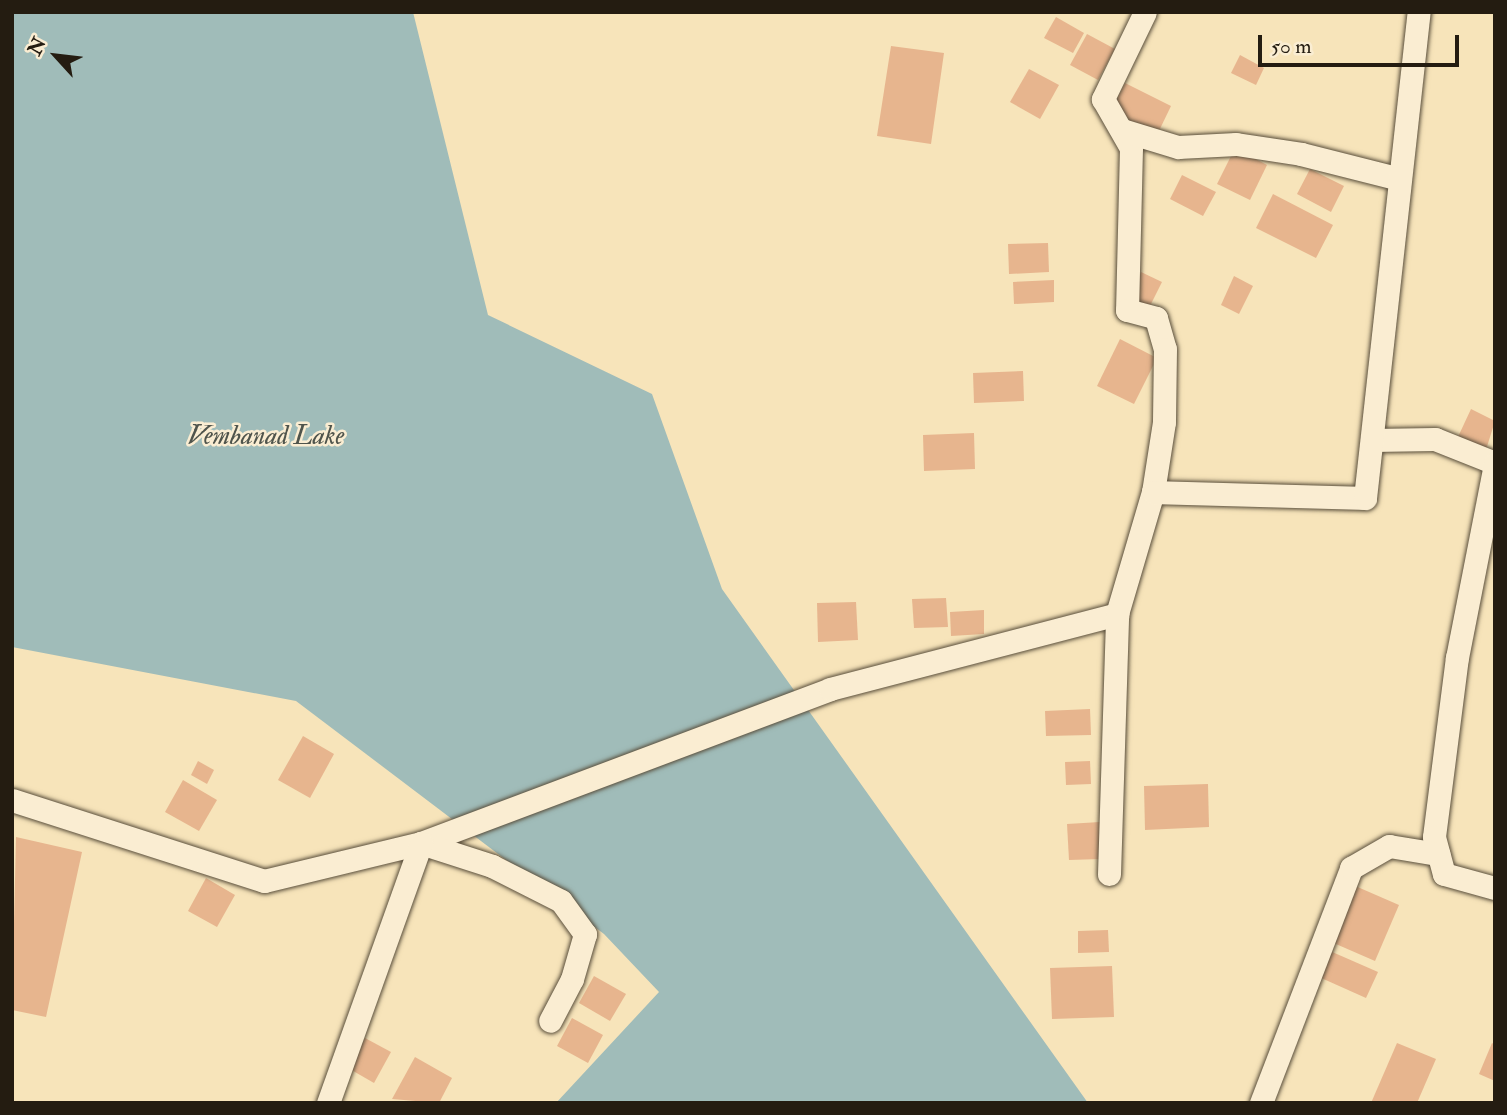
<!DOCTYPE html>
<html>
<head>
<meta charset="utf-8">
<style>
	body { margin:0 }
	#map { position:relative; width:1507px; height:1115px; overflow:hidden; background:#f7e4ba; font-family:"IM FELL Double Pica",serif }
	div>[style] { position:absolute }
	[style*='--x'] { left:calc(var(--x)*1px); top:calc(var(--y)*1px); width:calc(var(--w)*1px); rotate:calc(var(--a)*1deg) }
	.water>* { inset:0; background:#a0bcb9 }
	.building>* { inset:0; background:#e7b58e }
	.roads { filter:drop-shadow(0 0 2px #594e3b) drop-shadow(0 0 2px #594e3b) }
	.minor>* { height:23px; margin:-11.5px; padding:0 11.5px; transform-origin:11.5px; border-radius:11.5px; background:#faedd2 }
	span { translate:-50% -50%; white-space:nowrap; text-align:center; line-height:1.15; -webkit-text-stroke:5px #faedd2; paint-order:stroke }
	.water-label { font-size:26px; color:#4f544c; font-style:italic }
	.frame { position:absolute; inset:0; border:14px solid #241c11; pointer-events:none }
	.north { position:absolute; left:21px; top:21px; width:70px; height:70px; -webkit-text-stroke:5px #faedd2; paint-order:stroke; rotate:297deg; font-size:19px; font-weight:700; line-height:28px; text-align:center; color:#241c11 }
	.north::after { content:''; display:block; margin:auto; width:24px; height:32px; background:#241c11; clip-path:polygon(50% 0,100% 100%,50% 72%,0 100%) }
	.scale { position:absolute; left:1258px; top:35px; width:201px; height:32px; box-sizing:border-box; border:4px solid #241c11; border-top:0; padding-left:9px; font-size:21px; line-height:24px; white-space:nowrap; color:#241c11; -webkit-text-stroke:5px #faedd2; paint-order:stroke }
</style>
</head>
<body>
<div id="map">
	<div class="water">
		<div style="clip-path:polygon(12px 12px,413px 12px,488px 315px,652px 394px,722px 589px,1088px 1103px,556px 1103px,659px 992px,604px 934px,296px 701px,12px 647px)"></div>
	</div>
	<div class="building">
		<div style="clip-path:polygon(1056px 17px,1084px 33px,1073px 53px,1044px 38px)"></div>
		<div style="clip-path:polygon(1087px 34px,1115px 49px,1098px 80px,1070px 65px)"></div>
		<div style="clip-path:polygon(891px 46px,944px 53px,931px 144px,877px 136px)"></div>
		<div style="clip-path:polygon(1240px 55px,1264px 68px,1256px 85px,1231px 73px)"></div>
		<div style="clip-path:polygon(1029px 69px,1059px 85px,1040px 119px,1010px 102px)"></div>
		<div style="clip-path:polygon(1125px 83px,1171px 106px,1157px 135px,1110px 112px)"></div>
		<div style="clip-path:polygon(1235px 148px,1267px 165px,1250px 200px,1217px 184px)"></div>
		<div style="clip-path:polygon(1310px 169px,1344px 186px,1331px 212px,1297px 194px)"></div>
		<div style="clip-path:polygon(1182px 175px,1216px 192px,1203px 216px,1170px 199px)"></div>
		<div style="clip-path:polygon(1273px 194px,1333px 225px,1316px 258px,1256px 228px)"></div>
		<div style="clip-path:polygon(1048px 243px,1049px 272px,1009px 274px,1008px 244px)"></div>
		<div style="clip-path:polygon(1141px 272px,1162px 282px,1147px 312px,1126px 302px)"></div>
		<div style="clip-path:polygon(1234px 276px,1253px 286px,1239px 314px,1221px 305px)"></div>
		<div style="clip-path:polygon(1054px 280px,1054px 302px,1014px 304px,1013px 282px)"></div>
		<div style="clip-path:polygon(1120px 339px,1157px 358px,1134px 404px,1097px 386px)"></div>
		<div style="clip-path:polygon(1023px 371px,1024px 401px,974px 403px,973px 373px)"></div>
		<div style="clip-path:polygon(1471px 409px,1495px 421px,1485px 453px,1457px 439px)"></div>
		<div style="clip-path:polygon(974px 433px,975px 469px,924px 471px,923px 435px)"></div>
		<div style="clip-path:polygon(946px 598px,948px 627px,914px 628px,912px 599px)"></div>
		<div style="clip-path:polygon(856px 602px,858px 640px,818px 642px,817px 603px)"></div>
		<div style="clip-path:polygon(984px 610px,984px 634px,951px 636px,950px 612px)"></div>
		<div style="clip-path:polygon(1090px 709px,1091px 735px,1046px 736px,1045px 711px)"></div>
		<div style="clip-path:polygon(303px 736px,334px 754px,310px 798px,278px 780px)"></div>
		<div style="clip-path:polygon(198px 761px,214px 770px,207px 784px,191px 775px)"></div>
		<div style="clip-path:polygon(1090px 761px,1091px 784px,1066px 785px,1065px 762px)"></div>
		<div style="clip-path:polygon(183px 780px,217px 800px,199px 831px,165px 812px)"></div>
		<div style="clip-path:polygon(1208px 784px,1209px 827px,1145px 830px,1144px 786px)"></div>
		<div style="clip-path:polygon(1100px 822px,1101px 859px,1069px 860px,1067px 824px)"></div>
		<div style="clip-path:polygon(16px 837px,82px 852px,46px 1017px,12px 1010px)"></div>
		<div style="clip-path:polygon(206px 878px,235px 895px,217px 927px,188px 911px)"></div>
		<div style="clip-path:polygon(1353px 885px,1399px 905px,1375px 961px,1329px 941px)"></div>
		<div style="clip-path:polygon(1108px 930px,1109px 952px,1078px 953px,1078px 931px)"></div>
		<div style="clip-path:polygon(1330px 951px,1378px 972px,1366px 998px,1319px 977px)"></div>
		<div style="clip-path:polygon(1112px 966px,1114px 1017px,1052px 1019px,1050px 968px)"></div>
		<div style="clip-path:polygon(594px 976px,626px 994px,610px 1021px,579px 1003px)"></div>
		<div style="clip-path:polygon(572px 1018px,603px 1035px,588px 1063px,557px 1046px)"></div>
		<div style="clip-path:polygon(365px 1038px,391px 1052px,374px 1083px,348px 1068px)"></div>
		<div style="clip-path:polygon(1397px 1043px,1436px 1059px,1417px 1103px,1371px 1103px)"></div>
		<div style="clip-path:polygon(1492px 1043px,1495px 1045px,1495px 1081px,1479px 1074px)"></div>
		<div style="clip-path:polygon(415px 1057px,452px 1078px,439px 1103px,392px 1099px)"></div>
	</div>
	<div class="roads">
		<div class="minor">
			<div style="--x:1145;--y:12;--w:97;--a:115.8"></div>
			<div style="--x:1103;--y:99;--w:56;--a:60.3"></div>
			<div style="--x:1131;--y:148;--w:162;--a:91.4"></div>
			<div style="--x:1127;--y:310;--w:30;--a:15"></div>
			<div style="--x:1156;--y:318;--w:32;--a:74"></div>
			<div style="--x:1165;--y:349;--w:73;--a:90.8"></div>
			<div style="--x:1164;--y:422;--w:71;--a:98.9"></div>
			<div style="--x:1122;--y:130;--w:59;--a:16.9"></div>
			<div style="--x:1178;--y:147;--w:58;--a:-3"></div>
			<div style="--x:1236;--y:144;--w:66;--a:8.7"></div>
			<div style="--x:1301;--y:154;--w:102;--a:14.2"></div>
			<div style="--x:1372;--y:440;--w:63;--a:-0.9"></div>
			<div style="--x:1435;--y:439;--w:65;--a:21.8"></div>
			<div style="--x:1495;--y:464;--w:197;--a:101.1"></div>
			<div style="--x:1457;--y:657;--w:181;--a:97.3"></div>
			<div style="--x:1434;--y:837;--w:38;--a:75"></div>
			<div style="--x:1444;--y:874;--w:53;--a:15.4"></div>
			<div style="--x:12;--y:800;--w:265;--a:17.8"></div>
			<div style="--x:264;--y:881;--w:162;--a:-13.6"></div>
			<div style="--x:421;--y:843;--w:437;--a:-20.6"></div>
			<div style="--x:830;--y:689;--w:297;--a:-14.6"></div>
			<div style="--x:1117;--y:614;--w:127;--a:-73.6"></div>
			<div style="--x:1153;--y:492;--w:212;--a:1.6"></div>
			<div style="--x:1365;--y:498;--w:489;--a:-83.7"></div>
			<div style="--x:421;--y:843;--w:75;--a:17.9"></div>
			<div style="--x:492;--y:866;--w:77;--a:26.9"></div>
			<div style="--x:561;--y:901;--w:41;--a:54"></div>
			<div style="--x:585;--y:934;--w:47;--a:106.1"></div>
			<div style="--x:572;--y:979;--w:47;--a:117.6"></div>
			<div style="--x:1109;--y:874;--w:260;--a:-88.2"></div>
			<div style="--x:328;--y:1103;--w:276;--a:-70.3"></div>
			<div style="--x:1261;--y:1103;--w:252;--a:-69"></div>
			<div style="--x:1351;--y:868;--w:44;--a:-30.1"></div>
			<div style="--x:1389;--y:846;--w:50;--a:9.3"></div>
		</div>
	</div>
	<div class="water-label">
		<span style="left:266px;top:437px">Vembanad Lake</span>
	</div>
	<div class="frame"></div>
	<div class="north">N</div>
	<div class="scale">50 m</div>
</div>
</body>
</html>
